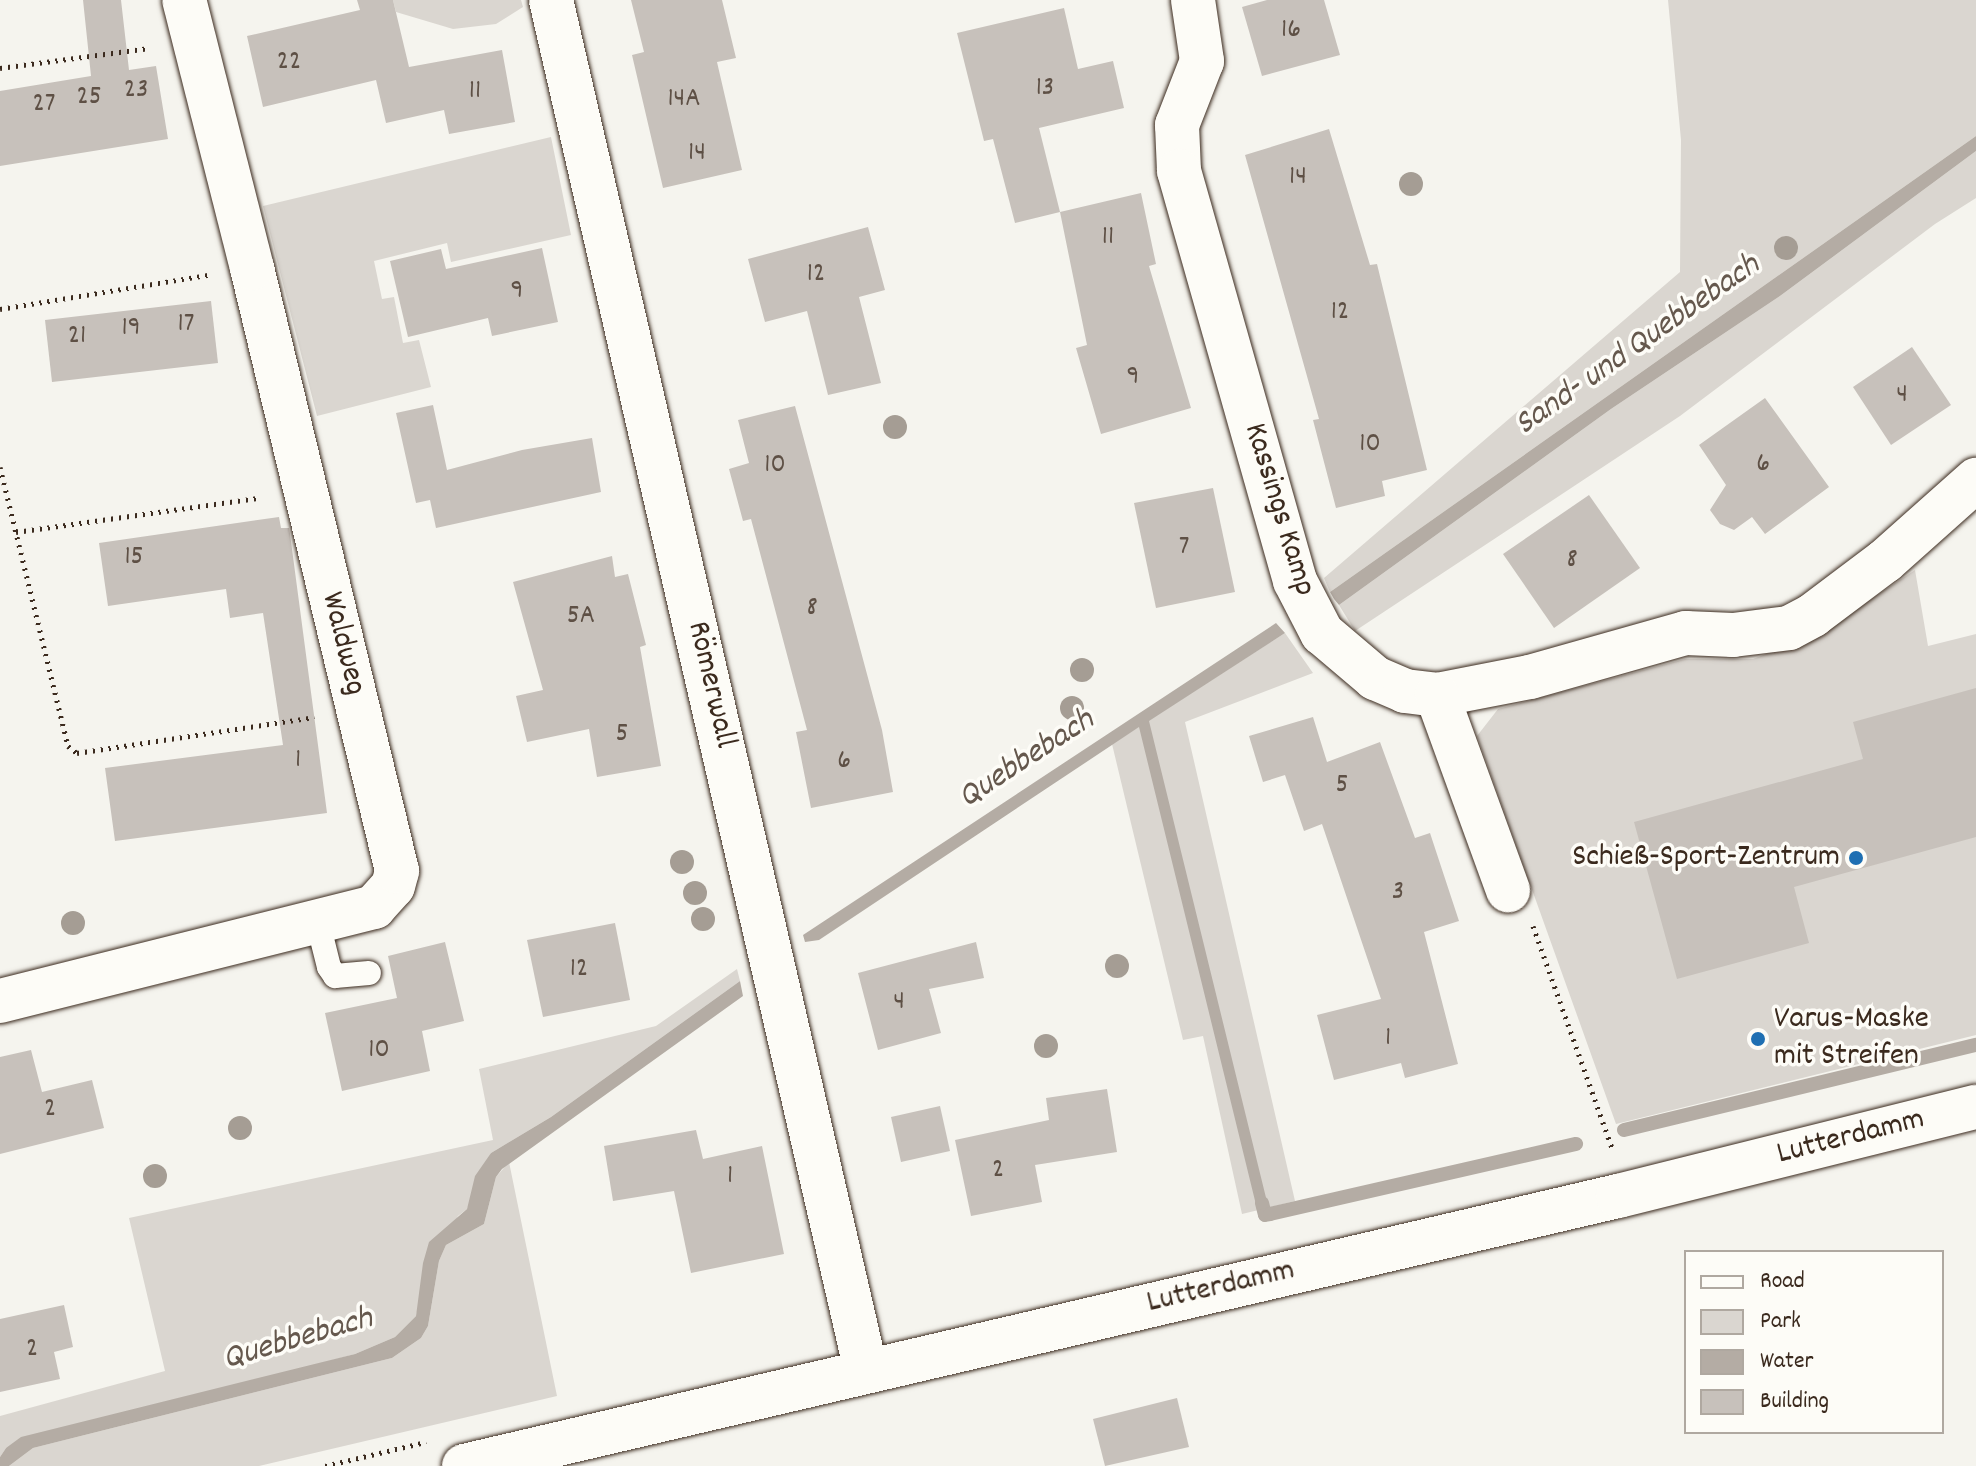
<!DOCTYPE html>
<html>
<head>
<meta charset="utf-8">
<style>
	body { margin:0 }
	#map { position:relative; width:1976px; height:1466px; overflow:hidden; background:#f5f4ee; font-family:Dekko,sans-serif }
	div>[style] { position:absolute }
	[style*='--x'] { left:calc(var(--x)*1px); top:calc(var(--y)*1px); width:calc(var(--w)*1px); rotate:calc(var(--a)*1deg) }
	.green>* { inset:0; background:#dad6d0 }
	.water>* { inset:0; background:#b4aca4 }
	.stream>* { height:14px; margin:-7px; padding:0 7px; transform-origin:7px; border-radius:7px; background:#b4aca4 }
	.building>* { inset:0; background:#c7c1bb }
	.path>* { height:5px; margin-top:-2.5px; transform-origin:0; background:repeating-linear-gradient(90deg,#3b2a1e 0 2px,transparent 0 8px) }
	.roads { filter:drop-shadow(0 0 2px #3b2a1e) drop-shadow(0 0 2px #3b2a1e) }
	.lane>* { height:24px; margin:-12px; padding:0 12px; transform-origin:12px; border-radius:12px; background:#fdfcf7 }
	.street>* { height:44px; margin:-22px; padding:0 22px; transform-origin:22px; border-radius:22px; background:#fdfcf7 }
	.secondary>* { height:44px; margin:-22px; padding:0 22px; transform-origin:22px; border-radius:22px; background:#fdfcf7 }
	.trees>* { width:24px; height:24px; margin:-12px; border-radius:50%; background:#a59d94 }
	.dots>* { width:22px; height:22px; translate:-50% -50%; box-sizing:border-box; border:4px solid #fdfcf7; border-radius:50% }
	span { translate:-50% -50%; white-space:nowrap; text-align:center; line-height:1.15; -webkit-text-stroke:7px #fdfcf7; paint-order:stroke }
	.number-label { font-size:28px; color:#5e5045 }
	.number-label span { -webkit-text-stroke-width:0 }
	.street-label { font-size:32px; color:#3b2a1e }
	.poi-label { font-size:32px; color:#3b2a1e }
	.right { translate:-100% -50%; text-align:right }
	.left { translate:0 -50%; text-align:left }
	.water-label { font-size:34px; color:#65584d; font-style:italic }
	.legend { position:absolute; left:1684px; top:1250px; width:260px; height:184px; box-sizing:border-box; background:#fdfcf7; border:2px solid #afa8a0; margin:0; padding:10px 14px; list-style:none; font-size:24px; color:#3b2a1e }
	.legend li { display:flex; align-items:center; gap:16px; height:40px }
	.legend b { width:40px; border:2px solid #afa8a0 }
</style>
</head>
<body>
<div id="map">
	<div class="green">
		<div style="clip-path:polygon(393px 0,521px 0,523px 7px,496px 24px,453px 29px,396px 12px)"></div>
		<div style="clip-path:polygon(1668px 0,1976px 0,1976px 136px,1330px 592px,1324px 578px,1680px 272px,1681px 140px)"></div>
		<div style="clip-path:polygon(551px 137px,571px 235px,451px 262px,447px 243px,374px 261px,382px 299px,394px 297px,403px 343px,419px 340px,431px 387px,317px 416px,263px 206px)"></div>
		<div style="clip-path:polygon(1976px 151px,1976px 198px,1935px 224px,1680px 416px,1355px 631px,1339px 605px,1611px 409px,1780px 296px)"></div>
		<div style="clip-path:polygon(1915px 570px,1928px 646px,1976px 634px,1976px 1035px,1616px 1124px,1477px 736px,1498px 709px,1685px 659px,1753px 659px,1819px 634px)"></div>
		<div style="clip-path:polygon(1285px 633px,1313px 673px,1185px 722px,1295px 1201px,1242px 1214px,1203px 1036px,1183px 1040px,1112px 744px)"></div>
		<div style="clip-path:polygon(737px 969px,740px 981px,551px 1117px,491px 1153px,467px 1209px,458px 1216px,419px 1303px,416px 1316px,395px 1337px,355px 1354px,6px 1448px,0 1457px,0 1416px,165px 1371px,129px 1218px,493px 1140px,479px 1069px,656px 1026px)"></div>
		<div style="clip-path:polygon(509px 1162px,557px 1396px,259px 1466px,9px 1466px,33px 1448px,392px 1358px,421px 1338px,428px 1326px,439px 1261px,446px 1245px,484px 1224px,496px 1177px)"></div>
	</div>
	<div class="water">
		<div style="clip-path:polygon(1976px 136px,1976px 151px,1780px 296px,1611px 409px,1339px 605px,1334px 599px,1330px 592px)"></div>
		<div style="clip-path:polygon(1276px 623px,1285px 633px,1149px 721px,1270px 1214px,1259px 1217px,1139px 727px,819px 940px,805px 942px,803px 935px)"></div>
		<div style="clip-path:polygon(740px 981px,743px 996px,502px 1169px,496px 1177px,484px 1224px,446px 1245px,439px 1261px,428px 1326px,421px 1338px,392px 1358px,33px 1448px,9px 1466px,0 1466px,0 1457px,6px 1448px,21px 1437px,355px 1354px,395px 1337px,416px 1316px,423px 1263px,429px 1242px,467px 1209px,475px 1176px,491px 1153px,551px 1117px)"></div>
	</div>
	<div class="stream">
		<div style="--x:1624;--y:1130;--w:362;--a:-13.6"></div>
		<div style="--x:1262;--y:1203;--w:12;--a:76"></div>
		<div style="--x:1265;--y:1215;--w:5;--a:-11"></div>
		<div style="--x:1270;--y:1214;--w:314;--a:-12.9"></div>
	</div>
	<div class="building">
		<div style="clip-path:polygon(83px 0,121px 0,129px 70px,156px 66px,168px 139px,0 166px,0 91px,91px 76px)"></div>
		<div style="clip-path:polygon(357px 0,393px 0,409px 67px,502px 50px,515px 122px,449px 134px,444px 110px,386px 123px,376px 80px,263px 107px,247px 36px,360px 10px)"></div>
		<div style="clip-path:polygon(631px 0,722px 0,736px 58px,717px 62px,742px 170px,663px 188px,632px 55px,644px 52px)"></div>
		<div style="clip-path:polygon(1267px 0,1324px 0,1340px 55px,1262px 76px,1242px 7px)"></div>
		<div style="clip-path:polygon(1064px 8px,1078px 69px,1113px 61px,1124px 108px,1039px 128px,1060px 212px,1015px 223px,993px 139px,984px 141px,957px 33px)"></div>
		<div style="clip-path:polygon(1329px 129px,1370px 265px,1377px 264px,1427px 470px,1382px 481px,1385px 496px,1336px 508px,1313px 420px,1319px 419px,1245px 155px)"></div>
		<div style="clip-path:polygon(1141px 193px,1156px 264px,1149px 266px,1191px 408px,1101px 434px,1076px 348px,1087px 345px,1060px 212px)"></div>
		<div style="clip-path:polygon(868px 227px,885px 290px,859px 297px,881px 383px,828px 395px,807px 311px,765px 322px,748px 259px)"></div>
		<div style="clip-path:polygon(542px 248px,558px 322px,492px 336px,488px 318px,408px 337px,390px 261px,441px 249px,446px 269px)"></div>
		<div style="clip-path:polygon(211px 301px,218px 363px,52px 382px,45px 320px)"></div>
		<div style="clip-path:polygon(1912px 347px,1951px 405px,1891px 445px,1853px 387px)"></div>
		<div style="clip-path:polygon(1765px 398px,1829px 487px,1765px 534px,1752px 517px,1734px 530px,1720px 524px,1710px 510px,1726px 485px,1699px 445px)"></div>
		<div style="clip-path:polygon(433px 405px,447px 470px,522px 450px,592px 438px,601px 492px,436px 528px,430px 500px,416px 503px,396px 413px)"></div>
		<div style="clip-path:polygon(795px 406px,882px 730px,893px 792px,811px 808px,796px 732px,807px 730px,751px 519px,743px 521px,729px 469px,749px 463px,738px 420px)"></div>
		<div style="clip-path:polygon(1213px 488px,1235px 592px,1156px 608px,1134px 503px)"></div>
		<div style="clip-path:polygon(1589px 495px,1640px 568px,1554px 628px,1503px 554px)"></div>
		<div style="clip-path:polygon(279px 517px,281px 528px,289px 528px,290px 534px,327px 813px,115px 841px,105px 768px,283px 745px,263px 613px,230px 618px,226px 589px,108px 606px,99px 543px)"></div>
		<div style="clip-path:polygon(612px 556px,615px 577px,628px 574px,646px 645px,640px 647px,661px 766px,597px 777px,589px 729px,527px 742px,516px 696px,543px 690px,513px 582px)"></div>
		<div style="clip-path:polygon(1976px 688px,1976px 837px,1794px 887px,1809px 943px,1677px 979px,1634px 822px,1863px 759px,1853px 722px)"></div>
		<div style="clip-path:polygon(1313px 717px,1327px 762px,1380px 742px,1415px 838px,1430px 833px,1459px 921px,1424px 932px,1458px 1064px,1405px 1078px,1401px 1063px,1334px 1080px,1317px 1015px,1381px 999px,1322px 824px,1304px 831px,1285px 775px,1263px 782px,1249px 736px)"></div>
		<div style="clip-path:polygon(615px 923px,630px 1000px,543px 1017px,527px 940px)"></div>
		<div style="clip-path:polygon(445px 942px,464px 1021px,422px 1031px,430px 1071px,342px 1091px,325px 1013px,397px 998px,388px 956px)"></div>
		<div style="clip-path:polygon(976px 942px,984px 978px,929px 989px,941px 1033px,878px 1050px,858px 973px)"></div>
		<div style="clip-path:polygon(31px 1050px,42px 1092px,92px 1080px,104px 1128px,0 1154px,0 1057px)"></div>
		<div style="clip-path:polygon(1107px 1089px,1117px 1152px,1035px 1165px,1042px 1202px,971px 1216px,955px 1140px,1049px 1120px,1046px 1098px)"></div>
		<div style="clip-path:polygon(940px 1106px,950px 1151px,901px 1162px,891px 1117px)"></div>
		<div style="clip-path:polygon(696px 1130px,703px 1159px,762px 1146px,784px 1254px,691px 1273px,674px 1191px,613px 1201px,604px 1146px)"></div>
		<div style="clip-path:polygon(64px 1305px,73px 1347px,54px 1352px,60px 1379px,0 1392px,0 1319px)"></div>
		<div style="clip-path:polygon(1177px 1398px,1189px 1447px,1105px 1466px,1093px 1419px)"></div>
	</div>
	<div class="path">
		<div style="--x:0;--y:68;--w:151;--a:-7.6"></div>
		<div style="--x:0;--y:309;--w:211;--a:-9.3"></div>
		<div style="--x:0;--y:467;--w:287;--a:76.3"></div>
		<div style="--x:68;--y:746;--w:11;--a:38"></div>
		<div style="--x:77;--y:753;--w:240;--a:-8.6"></div>
		<div style="--x:16;--y:532;--w:245;--a:-8"></div>
		<div style="--x:1533;--y:926;--w:239;--a:70.4"></div>
		<div style="--x:325;--y:1466;--w:104;--a:-13.4"></div>
	</div>
	<div class="roads">
		<div class="lane">
			<div style="--x:318;--y:923;--w:45;--a:76"></div>
			<div style="--x:329;--y:967;--w:11;--a:56"></div>
			<div style="--x:335;--y:976;--w:34;--a:-5"></div>
		</div>
		<div class="street">
			<div style="--x:551;--y:0;--w:1407;--a:77.06"></div>
			<div style="--x:1193;--y:0;--w:62;--a:81.6"></div>
			<div style="--x:1202;--y:61;--w:69;--a:111.3"></div>
			<div style="--x:1177;--y:125;--w:46;--a:87.5"></div>
			<div style="--x:1179;--y:171;--w:426;--a:74.2"></div>
			<div style="--x:1295;--y:581;--w:59;--a:62.6"></div>
			<div style="--x:1322;--y:633;--w:70;--a:40.3"></div>
			<div style="--x:1375;--y:678;--w:33;--a:23"></div>
			<div style="--x:1405;--y:691;--w:32;--a:7"></div>
			<div style="--x:1437;--y:695;--w:95;--a:-11"></div>
			<div style="--x:1530;--y:677;--w:162;--a:-15.8"></div>
			<div style="--x:1686;--y:633;--w:47;--a:2.4"></div>
			<div style="--x:1733;--y:635;--w:56;--a:-7.1"></div>
			<div style="--x:1789;--y:628;--w:27;--a:-28"></div>
			<div style="--x:1813;--y:615;--w:90;--a:-36.9"></div>
			<div style="--x:1885;--y:561;--w:122;--a:-41.7"></div>
			<div style="--x:1437;--y:695;--w:208;--a:70"></div>
			<div style="--x:0;--y:1001;--w:386;--a:-14.1"></div>
			<div style="--x:374;--y:907;--w:28;--a:-48"></div>
			<div style="--x:393;--y:886;--w:16;--a:-75"></div>
			<div style="--x:397;--y:871;--w:620;--a:-103.52"></div>
			<div style="--x:252;--y:268;--w:276;--a:-104.2"></div>
		</div>
		<div class="secondary">
			<div style="--x:464;--y:1466;--w:1185;--a:-13.17"></div>
			<div style="--x:1618;--y:1196;--w:369;--a:-14"></div>
		</div>
	</div>
	<div class="trees">
		<div style="left:1411px;top:184px"></div>
		<div style="left:1786px;top:248px"></div>
		<div style="left:895px;top:427px"></div>
		<div style="left:1082px;top:670px"></div>
		<div style="left:1072px;top:708px"></div>
		<div style="left:682px;top:862px"></div>
		<div style="left:695px;top:893px"></div>
		<div style="left:703px;top:919px"></div>
		<div style="left:73px;top:923px"></div>
		<div style="left:1117px;top:966px"></div>
		<div style="left:1046px;top:1046px"></div>
		<div style="left:240px;top:1128px"></div>
		<div style="left:155px;top:1176px"></div>
	</div>
	<div class="dots">
		<div style="left:1856px;top:858px;background:#1f6fb2"></div>
		<div style="left:1758px;top:1039px;background:#1f6fb2"></div>
	</div>
	<div class="number-label">
		<span style="left:1291px;top:31px">16</span>
		<span style="left:289px;top:63px">22</span>
		<span style="left:1045px;top:89px">13</span>
		<span style="left:136px;top:91px">23</span>
		<span style="left:475px;top:92px">11</span>
		<span style="left:89px;top:98px">25</span>
		<span style="left:684px;top:100px">14A</span>
		<span style="left:44px;top:105px">27</span>
		<span style="left:697px;top:154px">14</span>
		<span style="left:1298px;top:178px">14</span>
		<span style="left:1108px;top:238px">11</span>
		<span style="left:816px;top:275px">12</span>
		<span style="left:517px;top:292px">9</span>
		<span style="left:1340px;top:313px">12</span>
		<span style="left:186px;top:325px">17</span>
		<span style="left:131px;top:329px">19</span>
		<span style="left:77px;top:337px">21</span>
		<span style="left:1133px;top:378px">9</span>
		<span style="left:1902px;top:396px">4</span>
		<span style="left:1370px;top:445px">10</span>
		<span style="left:1763px;top:465px">6</span>
		<span style="left:775px;top:466px">10</span>
		<span style="left:1184px;top:548px">7</span>
		<span style="left:134px;top:558px">15</span>
		<span style="left:1572px;top:561px">8</span>
		<span style="left:812px;top:609px">8</span>
		<span style="left:581px;top:617px">5A</span>
		<span style="left:622px;top:735px">5</span>
		<span style="left:298px;top:761px">1</span>
		<span style="left:844px;top:762px">6</span>
		<span style="left:1342px;top:786px">5</span>
		<span style="left:1398px;top:893px">3</span>
		<span style="left:579px;top:970px">12</span>
		<span style="left:899px;top:1003px">4</span>
		<span style="left:1388px;top:1039px">1</span>
		<span style="left:379px;top:1051px">10</span>
		<span style="left:50px;top:1110px">2</span>
		<span style="left:998px;top:1171px">2</span>
		<span style="left:730px;top:1177px">1</span>
		<span style="left:32px;top:1350px">2</span>
	</div>
	<div class="street-label">
		<span style="left:1278px;top:510px;rotate:73deg">Kassings Kamp</span>
		<span style="left:342px;top:644px;rotate:76deg">Waldweg</span>
		<span style="left:710px;top:685px;rotate:77deg">Römerwall</span>
		<span style="left:1851px;top:1138px;rotate:-14deg">Lutterdamm</span>
		<span style="left:1221px;top:1288px;rotate:-13deg">Lutterdamm</span>
	</div>
	<div class="poi-label">
		<span class="right" style="left:1840px;top:858px">Schieß-Sport-Zentrum</span>
		<span class="left" style="left:1774px;top:1039px">Varus-Maske<br>mit Streifen</span>
	</div>
	<div class="water-label">
		<span style="left:1638px;top:346px;rotate:-35deg">Sand- und Quebbebach</span>
		<span style="left:1027px;top:760px;rotate:-33deg">Quebbebach</span>
		<span style="left:298px;top:1340px;rotate:-16deg">Quebbebach</span>
	</div>
	<ul class="legend">
	<li><b style="height:10px;background:#fdfcf7"></b>Road</li>
	<li><b style="height:22px;background:#dad6d0"></b>Park</li>
	<li><b style="height:22px;background:#b4aca4"></b>Water</li>
	<li><b style="height:22px;background:#c7c1bb"></b>Building</li>
	</ul>
</div>
</body>
</html>
